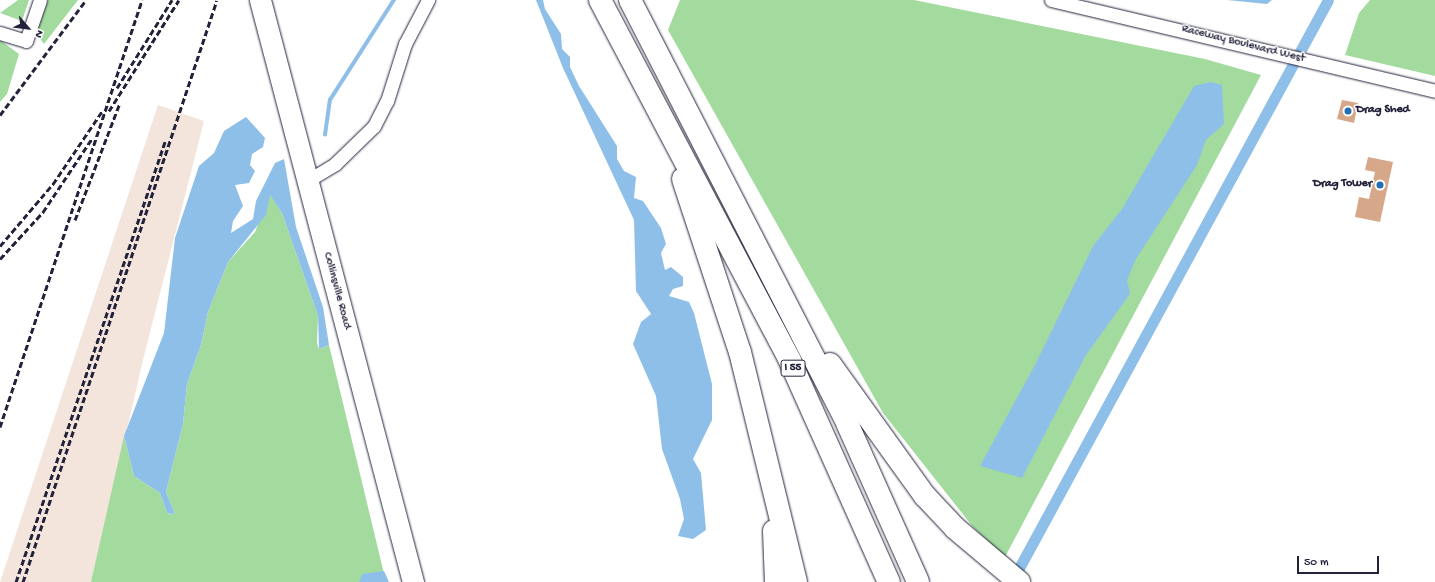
<!DOCTYPE html>
<html>
<head>
<meta charset="utf-8">
<style>
	body { margin:0 }
	#map { position:relative; width:1435px; height:582px; overflow:hidden; background:#fff; font-family:"Gochi Hand",sans-serif }
	div>[style] { position:absolute }
	[style*='--x'] { left:calc(var(--x)*1px); top:calc(var(--y)*1px); width:calc(var(--w)*1px); rotate:calc(var(--a)*1deg) }
	.built>* { inset:0; background:#f3e5db }
	.green>* { inset:0; background:#a3db9f }
	.water>* { inset:0; background:#8ebfe9 }
	.stream>* { height:3.5px; margin:-1.75px; padding:0 1.75px; transform-origin:1.75px; border-radius:1.75px; background:#8ebfe9 }
	.canal>* { height:11px; margin:-5.5px; padding:0 5.5px; transform-origin:5.5px; border-radius:5.5px; background:#8ebfe9 }
	.building>* { inset:0; background:#d6a788 }
	.roads { filter:drop-shadow(0 0 1px #22223b) drop-shadow(0 0 1px #22223b) }
	.street>* { height:13px; margin:-6.5px; padding:0 6.5px; transform-origin:6.5px; border-radius:6.5px; background:#fff }
	.primary>* { height:21px; margin:-10.5px; padding:0 10.5px; transform-origin:10.5px; border-radius:10.5px; background:#fff }
	.highway>* { height:22px; margin:-11px; padding:0 11px; transform-origin:11px; border-radius:11px; background:#fff }
	.rail>* { height:3px; margin-top:-1.5px; transform-origin:0; background:repeating-linear-gradient(90deg,#22223b 0 6px,transparent 0 9px) }
	.dots>* { width:11px; height:11px; translate:-50% -50%; box-sizing:border-box; border:2px solid #fff; border-radius:50% }
	span { translate:-50% -50%; white-space:nowrap; text-align:center; line-height:1.15; -webkit-text-stroke:3px #fff; paint-order:stroke }
	.shield-label span { padding:1px 3px; background:#fff; border:1px solid; border-radius:3px; -webkit-text-stroke-width:0 }
	.shield-label { font-size:11px; color:#22223b; font-weight:700 }
	.street-label { font-size:12px; color:#22223b }
	.poi-label { font-size:12px; color:#22223b; font-weight:700 }
	.left { translate:0 -50%; text-align:left }
	.right { translate:-100% -50%; text-align:right }
	.north { position:absolute; left:8px; top:8px; width:40px; height:40px; -webkit-text-stroke:3px #fff; paint-order:stroke; rotate:118deg; font-size:11px; font-weight:700; line-height:16px; text-align:center; color:#22223b }
	.north::after { content:''; display:block; margin:auto; width:14px; height:18px; background:#22223b; clip-path:polygon(50% 0,100% 100%,50% 72%,0 100%) }
	.scale { position:absolute; left:1297px; top:556px; width:82px; height:18px; box-sizing:border-box; border:2px solid #22223b; border-top:0; padding-left:5px; font-size:12px; line-height:14px; white-space:nowrap; color:#22223b; -webkit-text-stroke:3px #fff; paint-order:stroke }
</style>
</head>
<body>
<div id="map">
	<div class="built">
		<div style="clip-path:polygon(158px 105px,204px 121px,143px 360px,92px 582px,0 582px)"></div>
	</div>
	<div class="green">
		<div style="clip-path:polygon(18px 0,29px 0,22px 21px,0 13px)"></div>
		<div style="clip-path:polygon(48px 0,78px 0,44px 44px,36px 33px)"></div>
		<div style="clip-path:polygon(680px 0,914px 0,1205px 59px,1261px 75px,1005px 557px,973px 527px,883px 413px,668px 30px)"></div>
		<div style="clip-path:polygon(1370px 0,1435px 0,1435px 76px,1345px 55px,1359px 13px)"></div>
		<div style="clip-path:polygon(0 40px,19px 54px,7px 94px,0 102px)"></div>
		<div style="clip-path:polygon(270px 194px,282px 213px,318px 316px,317px 343px,319px 349px,329px 345px,386px 582px,91px 582px,124px 436px,134px 476px,160px 493px,167px 513px,175px 514px,166px 492px,183px 424px,187px 384px,201px 345px,208px 312px,228px 262px,255px 232px)"></div>
	</div>
	<div class="water">
		<div style="clip-path:polygon(536px 0,543px 0,545px 9px,561px 34px,562px 49px,570px 57px,570px 67px,579px 86px,617px 146px,617px 159px,624px 171px,636px 177px,634px 198px,643px 201px,661px 228px,666px 244px,661px 253px,665px 270px,671px 267px,683px 277px,683px 286px,673px 289px,669px 296px,689px 302px,694px 313px,712px 384px,712px 420px,693px 459px,701px 473px,706px 530px,693px 539px,678px 536px,684px 519px,680px 499px,662px 449px,656px 396px,633px 344px,641px 322px,651px 314px,636px 291px,634px 220px,563px 68px)"></div>
		<div style="clip-path:polygon(1227px 0,1272px 0,1267px 4px)"></div>
		<div style="clip-path:polygon(1211px 82px,1222px 85px,1224px 124px,1206px 140px,1197px 165px,1136px 259px,1127px 280px,1130px 294px,1086px 355px,1022px 478px,980px 466px,1037px 361px,1093px 246px,1122px 209px,1194px 86px)"></div>
		<div style="clip-path:polygon(246px 117px,265px 138px,263px 147px,252px 154px,250px 165px,255px 171px,249px 183px,235px 185px,243px 206px,233px 221px,231px 233px,253px 219px,256px 201px,275px 163px,284px 159px,296px 227px,323px 307px,329px 345px,319px 349px,318px 316px,282px 213px,270px 195px,266px 215px,228px 262px,208px 312px,201px 345px,187px 384px,183px 424px,166px 492px,175px 514px,167px 513px,160px 493px,134px 476px,124px 436px,164px 333px,175px 238px,199px 166px,214px 153px,224px 131px)"></div>
		<div style="clip-path:polygon(384px 571px,389px 582px,359px 582px,362px 574px)"></div>
	</div>
	<div class="stream">
		<div style="--x:325;--y:135;--w:35;--a:-82"></div>
		<div style="--x:330;--y:100;--w:119;--a:-57.4"></div>
	</div>
	<div class="canal">
		<div style="--x:1012;--y:581;--w:661;--a:-61.46"></div>
	</div>
	<div class="building">
		<div style="clip-path:polygon(1342px 100px,1358px 103px,1354px 123px,1337px 119px)"></div>
		<div style="clip-path:polygon(1368px 157px,1393px 162px,1380px 222px,1355px 217px,1359px 197px,1369px 199px,1375px 172px,1365px 170px)"></div>
	</div>
	<div class="roads">
		<div class="street">
			<div style="--x:1051;--y:0;--w:395;--a:13.3"></div>
			<div style="--x:0;--y:33;--w:27;--a:17"></div>
			<div style="--x:26;--y:41;--w:43;--a:-71.1"></div>
			<div style="--x:307;--y:181;--w:33;--a:-31"></div>
			<div style="--x:335;--y:164;--w:54;--a:-44.3"></div>
			<div style="--x:374;--y:126;--w:28;--a:-63"></div>
			<div style="--x:387;--y:101;--w:60;--a:-72.5"></div>
			<div style="--x:405;--y:44;--w:50;--a:-62.4"></div>
		</div>
		<div class="primary">
			<div style="--x:260;--y:0;--w:602;--a:75.27"></div>
		</div>
		<div class="highway">
			<div style="--x:600;--y:0;--w:408;--a:62.2"></div>
			<div style="--x:790;--y:361;--w:242;--a:65.9"></div>
			<div style="--x:630;--y:0;--w:475;--a:62.8"></div>
			<div style="--x:847;--y:423;--w:174;--a:65.9"></div>
			<div style="--x:683;--y:179;--w:182;--a:71.8"></div>
			<div style="--x:740;--y:352;--w:237;--a:76.3"></div>
			<div style="--x:830;--y:364;--w:163;--a:54.3"></div>
			<div style="--x:925;--y:496;--w:44;--a:46.8"></div>
			<div style="--x:955;--y:528;--w:84;--a:40.2"></div>
			<div style="--x:774;--y:531;--w:51;--a:87.8"></div>
		</div>
	</div>
	<div class="rail">
		<div style="--x:117;--y:88;--w:104;--a:-58"></div>
		<div style="--x:109;--y:111;--w:131;--a:-57.8"></div>
		<div style="--x:0;--y:115;--w:144;--a:-53.2"></div>
		<div style="--x:75;--y:220;--w:125;--a:-69"></div>
		<div style="--x:0;--y:246;--w:82;--a:-49.5"></div>
		<div style="--x:53;--y:184;--w:89;--a:-56"></div>
		<div style="--x:0;--y:259;--w:64;--a:-47.5"></div>
		<div style="--x:43;--y:212;--w:90;--a:-56.3"></div>
		<div style="--x:0;--y:427;--w:450;--a:-71.6"></div>
		<div style="--x:16;--y:582;--w:465;--a:-71.3"></div>
		<div style="--x:23;--y:582;--w:613;--a:-71.57"></div>
	</div>
	<div class="dots">
		<div style="left:1348px;top:111px;background:#1f6fb2"></div>
		<div style="left:1380px;top:185px;background:#1f6fb2"></div>
	</div>
	<div class="shield-label">
		<span style="left:793px;top:368px">I 55</span>
	</div>
	<div class="street-label">
		<span style="left:1243px;top:45px;rotate:14deg">Raceway Boulevard West</span>
		<span style="left:336px;top:291px;rotate:75deg">Collinsville Road</span>
	</div>
	<div class="poi-label">
		<span class="left" style="left:1356px;top:111px">Drag Shed</span>
		<span class="right" style="left:1372px;top:185px">Drag Tower</span>
	</div>
	<div class="north">N</div>
	<div class="scale">50 m</div>
</div>
</body>
</html>
